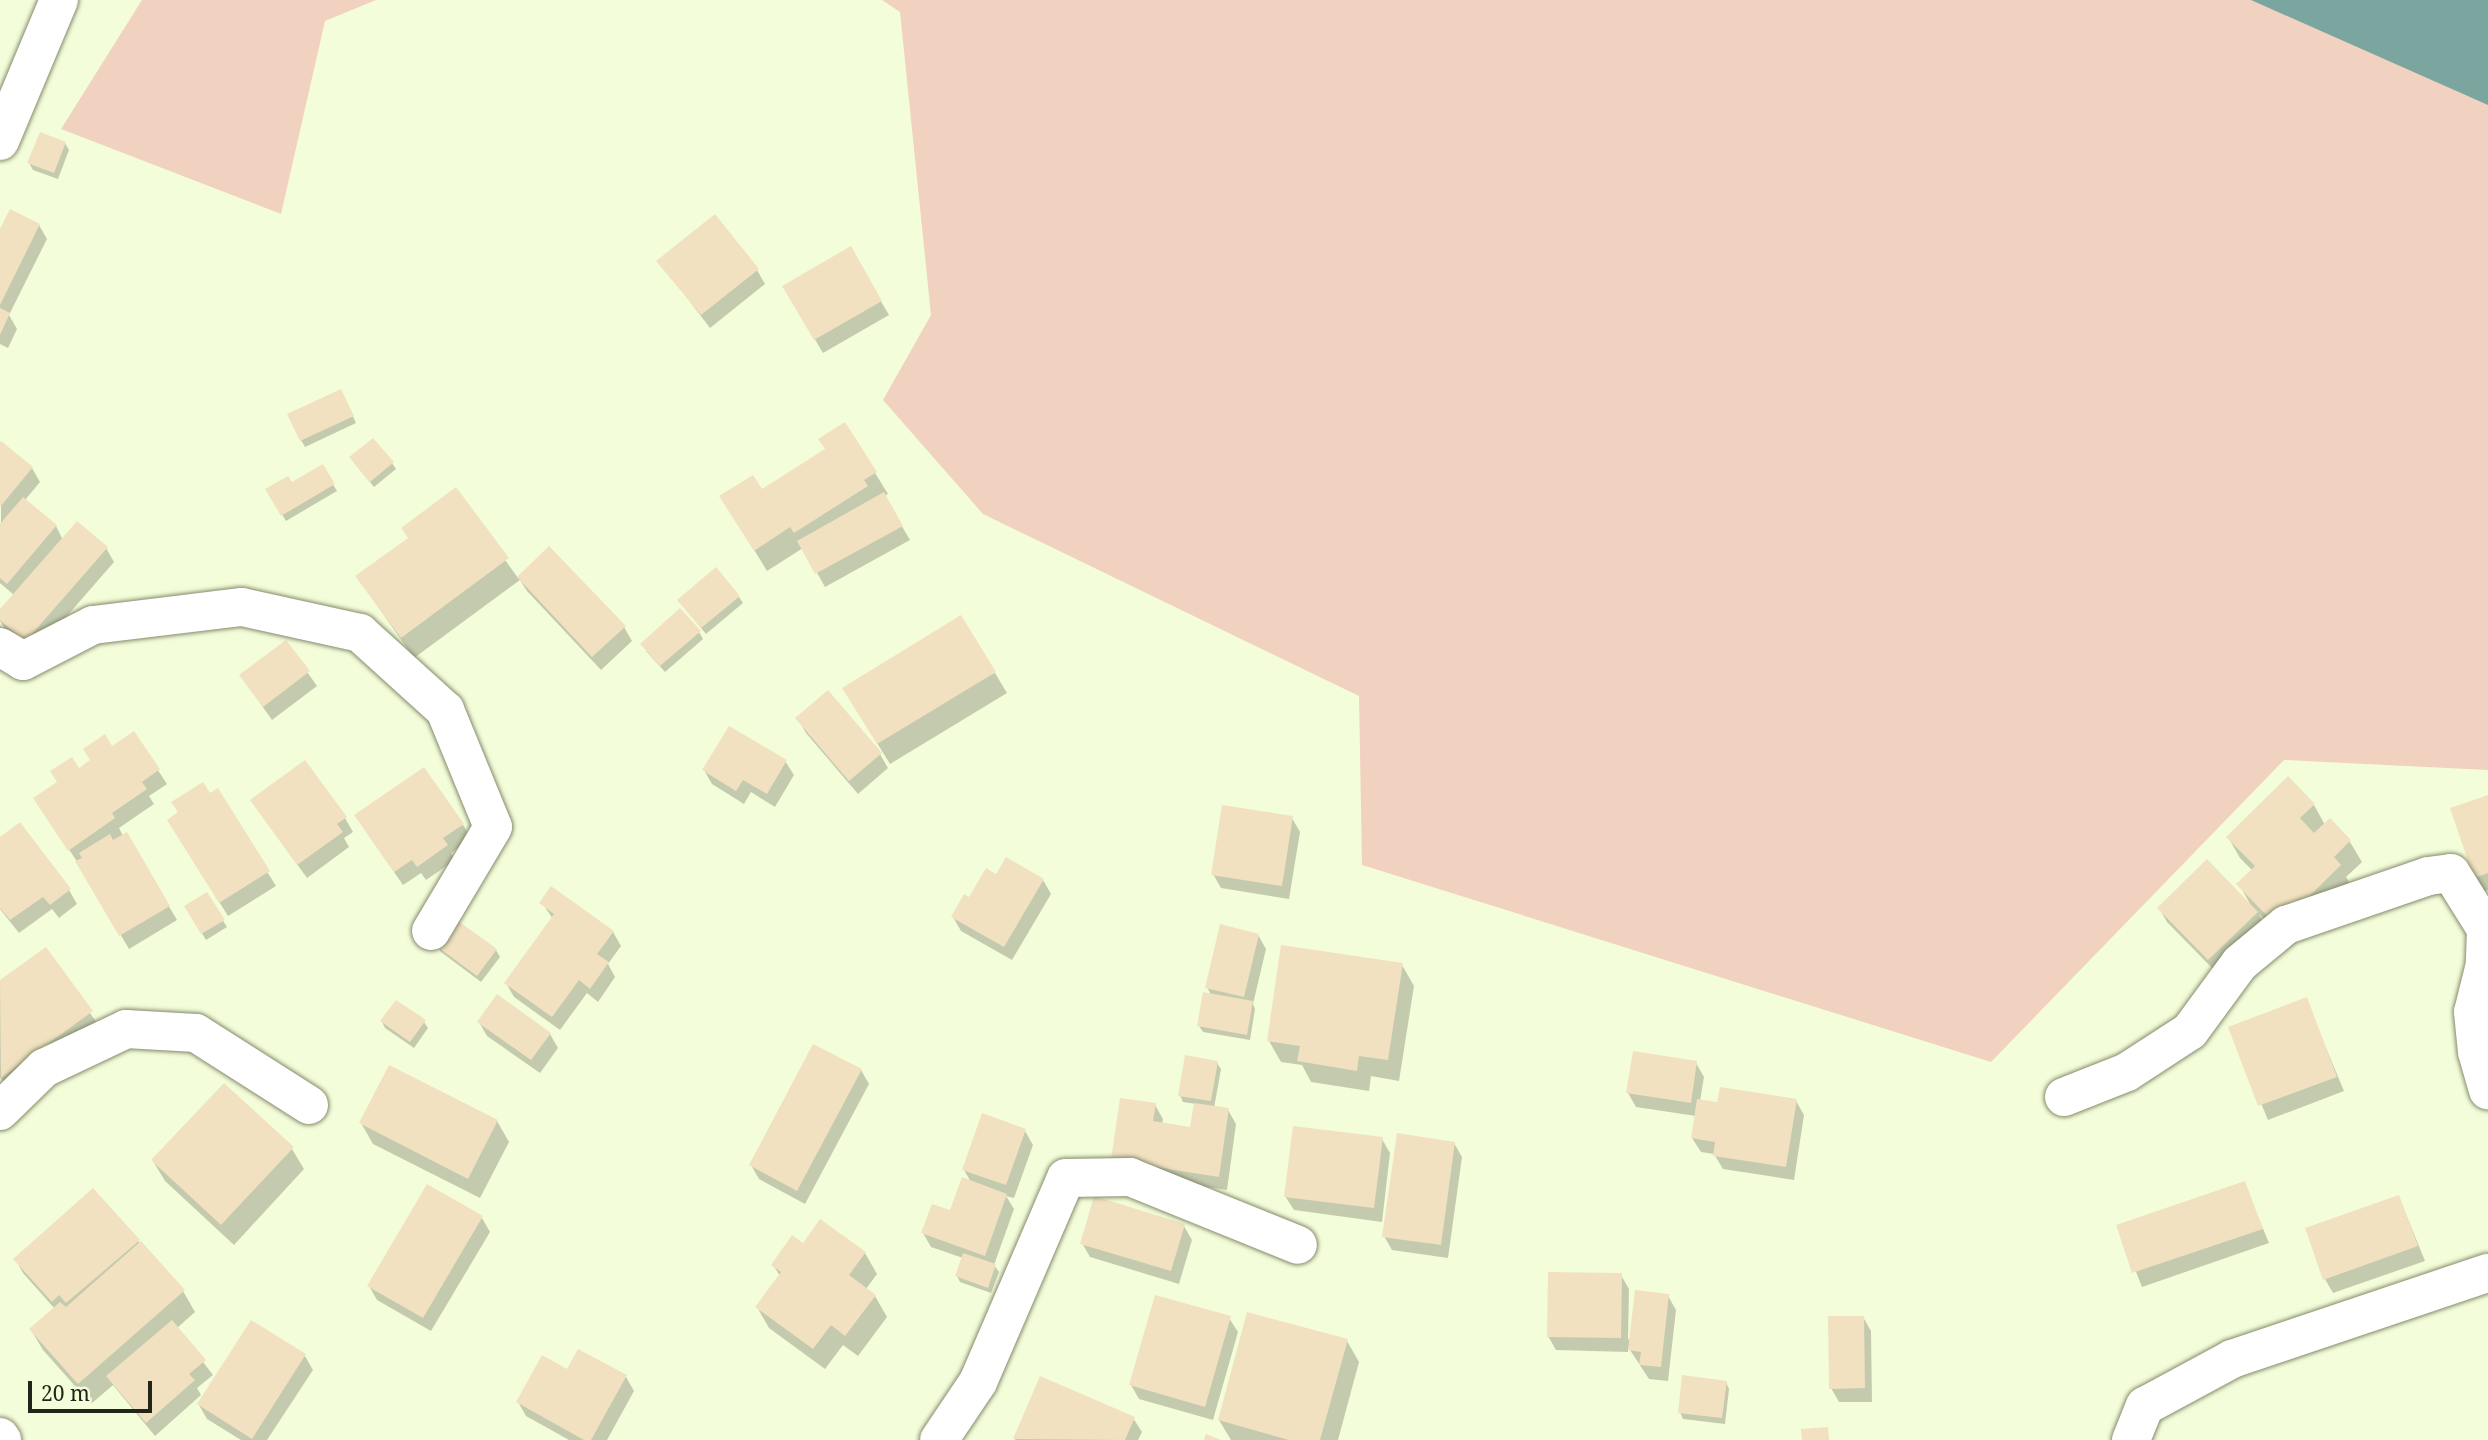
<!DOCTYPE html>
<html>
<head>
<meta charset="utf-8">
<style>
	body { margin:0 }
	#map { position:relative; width:2488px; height:1440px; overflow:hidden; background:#f4fdda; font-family:"Noto Serif",serif }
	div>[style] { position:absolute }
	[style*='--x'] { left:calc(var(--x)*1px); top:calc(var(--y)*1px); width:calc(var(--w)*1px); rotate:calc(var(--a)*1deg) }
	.green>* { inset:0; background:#f1d2c0 }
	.water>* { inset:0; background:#7ba6a0 }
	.shadow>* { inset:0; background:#0003 }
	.building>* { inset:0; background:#f1e1c0 }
	.roads { filter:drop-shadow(0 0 2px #848b6c) drop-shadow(0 0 2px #848b6c) }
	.minor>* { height:38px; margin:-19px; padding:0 19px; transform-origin:19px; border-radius:19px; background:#fff }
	span { translate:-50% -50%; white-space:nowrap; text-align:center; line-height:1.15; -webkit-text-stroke:5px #f4fdda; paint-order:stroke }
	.scale { position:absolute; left:28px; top:1381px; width:124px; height:32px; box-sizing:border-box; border:4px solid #222519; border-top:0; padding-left:9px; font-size:21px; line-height:24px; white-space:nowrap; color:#222519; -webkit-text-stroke:5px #f4fdda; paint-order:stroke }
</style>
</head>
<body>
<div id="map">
	<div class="green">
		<div style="clip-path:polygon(142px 0,376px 0,325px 21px,281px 214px,61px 129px)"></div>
		<div style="clip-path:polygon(882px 0,2488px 0,2488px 770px,2284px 760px,1991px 1062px,1362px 865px,1359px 696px,983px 514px,883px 400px,931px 315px,900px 12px)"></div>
	</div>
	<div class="water">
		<div style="clip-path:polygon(2251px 0,2488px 0,2488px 105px)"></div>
	</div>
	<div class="shadow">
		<div style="clip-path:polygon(65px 143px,69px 150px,58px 179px,33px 170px,29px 163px)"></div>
		<div style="clip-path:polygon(39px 225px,47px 239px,9px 315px,17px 329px,8px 348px,0 344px,0 233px)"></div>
		<div style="clip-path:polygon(850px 249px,889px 315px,823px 353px,784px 287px)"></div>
		<div style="clip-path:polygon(659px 261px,757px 270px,765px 284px,710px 328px)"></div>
		<div style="clip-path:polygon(344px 397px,356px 423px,305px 447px,301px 440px)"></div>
		<div style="clip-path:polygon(845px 424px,888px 494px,884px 496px,910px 540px,825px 587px,803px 548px,767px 571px,734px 517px,826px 450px)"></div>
		<div style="clip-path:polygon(2px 443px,32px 468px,40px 482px,25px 500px,56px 526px,63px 540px,106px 548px,114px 562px,34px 654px,5px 629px,0 621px,0 612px,14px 595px,0 583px)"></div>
		<div style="clip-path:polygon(392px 463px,396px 469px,374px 487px,355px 464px)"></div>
		<div style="clip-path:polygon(322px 467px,337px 491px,286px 521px,267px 490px,292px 485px)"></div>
		<div style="clip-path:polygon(455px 490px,518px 578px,624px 627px,632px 641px,601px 670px,527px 591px,520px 580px,414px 658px,357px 577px,408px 539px)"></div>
		<div style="clip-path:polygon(739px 597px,743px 603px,706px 634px,683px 606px)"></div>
		<div style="clip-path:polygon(699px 632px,703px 639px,665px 672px,646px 651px)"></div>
		<div style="clip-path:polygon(286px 642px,317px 686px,272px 720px,241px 676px)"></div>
		<div style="clip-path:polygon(995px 673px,1007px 693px,890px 764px,856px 709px)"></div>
		<div style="clip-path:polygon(798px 719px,880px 754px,888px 768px,858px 794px,806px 733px)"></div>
		<div style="clip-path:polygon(134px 734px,167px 784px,149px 796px,154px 804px,119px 828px,123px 836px,126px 834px,177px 920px,129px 949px,78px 863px,44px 812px,79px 770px)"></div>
		<div style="clip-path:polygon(785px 761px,794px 775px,775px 807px,751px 792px,744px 804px,712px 784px,704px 770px)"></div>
		<div style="clip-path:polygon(217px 791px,276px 886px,228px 916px,177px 834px)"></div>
		<div style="clip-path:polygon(2488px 797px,2488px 890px,2484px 891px,2476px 877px)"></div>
		<div style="clip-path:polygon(252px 801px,345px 818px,353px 832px,344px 838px,349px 847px,307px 878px)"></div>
		<div style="clip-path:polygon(2314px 805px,2325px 825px,2330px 821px,2350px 842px,2362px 862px,2346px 877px,2352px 887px,2291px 947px,2259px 914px,2265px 927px,2217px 973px,2167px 922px,2159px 908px,2250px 904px,2239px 884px,2253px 871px,2240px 858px,2228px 837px)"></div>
		<div style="clip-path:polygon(1292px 818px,1300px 832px,1289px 899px,1221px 888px,1213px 874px)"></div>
		<div style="clip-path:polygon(463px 825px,471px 838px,451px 853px,455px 860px,426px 880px,421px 873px,403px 885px,365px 830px)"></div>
		<div style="clip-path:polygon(0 839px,69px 890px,77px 904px,59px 918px,52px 909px,19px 933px,0 909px)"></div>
		<div style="clip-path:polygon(997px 876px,1043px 880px,1051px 894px,1012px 960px,961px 931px,953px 917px)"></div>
		<div style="clip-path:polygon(206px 894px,227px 927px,206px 940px,186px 907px)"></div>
		<div style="clip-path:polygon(542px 903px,613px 932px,621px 946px,608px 964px,615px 977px,598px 1002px,587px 993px,560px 1030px,514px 997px,506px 983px,553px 919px)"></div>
		<div style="clip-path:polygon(455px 920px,496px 950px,500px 957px,481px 982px,441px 952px,437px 946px)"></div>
		<div style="clip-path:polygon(1258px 935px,1266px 949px,1253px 1004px,1255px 1009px,1250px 1040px,1203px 1032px,1199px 1026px,1211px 995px,1207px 987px)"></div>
		<div style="clip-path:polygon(45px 949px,104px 1033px,15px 1097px,0 1077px,0 982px)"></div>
		<div style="clip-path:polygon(1402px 965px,1414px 986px,1399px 1081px,1371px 1076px,1369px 1091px,1311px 1082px,1302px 1065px,1281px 1062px,1269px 1041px)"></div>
		<div style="clip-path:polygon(2306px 1000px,2344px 1091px,2268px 1120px,2230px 1028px)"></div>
		<div style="clip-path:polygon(382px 1022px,424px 1022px,428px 1028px,414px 1048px,385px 1028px)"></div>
		<div style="clip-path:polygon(479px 1022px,550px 1034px,558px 1048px,540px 1073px,487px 1036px)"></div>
		<div style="clip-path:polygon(1217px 1063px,1221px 1069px,1214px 1108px,1228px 1110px,1236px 1124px,1227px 1190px,1121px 1174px,1155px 1105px,1163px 1119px,1162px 1124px,1192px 1129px,1196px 1104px,1183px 1102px,1180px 1095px)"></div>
		<div style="clip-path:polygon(1696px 1063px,1704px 1077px,1700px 1101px,1719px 1104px,1796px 1101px,1804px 1115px,1794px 1180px,1723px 1169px,1714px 1154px,1701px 1152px,1692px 1138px,1696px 1116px,1636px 1107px,1628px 1093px)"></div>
		<div style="clip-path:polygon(861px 1070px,869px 1084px,805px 1204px,759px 1179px,751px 1165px)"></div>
		<div style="clip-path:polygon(497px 1121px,509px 1142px,480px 1198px,373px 1144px,361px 1123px)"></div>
		<div style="clip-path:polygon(1025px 1131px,1033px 1145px,1014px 1198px,1006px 1196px,1014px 1209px,994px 1265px,999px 1272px,991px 1293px,960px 1282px,957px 1276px,963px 1258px,931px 1247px,923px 1233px,951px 1213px,971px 1182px,964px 1170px)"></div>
		<div style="clip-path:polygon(1382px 1139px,1390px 1153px,1382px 1222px,1294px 1210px,1285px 1196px)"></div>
		<div style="clip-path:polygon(1454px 1143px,1462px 1157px,1448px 1258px,1392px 1250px,1384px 1236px)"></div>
		<div style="clip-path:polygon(292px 1149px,304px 1169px,234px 1245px,165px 1181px,153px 1161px)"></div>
		<div style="clip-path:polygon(2244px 1183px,2269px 1243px,2142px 1287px,2118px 1226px)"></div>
		<div style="clip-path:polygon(2399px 1197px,2425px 1261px,2333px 1293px,2325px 1279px)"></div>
		<div style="clip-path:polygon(482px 1218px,490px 1232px,431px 1331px,377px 1300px,369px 1286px)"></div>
		<div style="clip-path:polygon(1184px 1226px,1192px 1240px,1179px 1284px,1090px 1257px,1082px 1243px)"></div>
		<div style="clip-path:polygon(138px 1241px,183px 1291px,195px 1312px,177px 1328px,213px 1375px,197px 1388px,201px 1395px,155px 1436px,113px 1385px,91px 1404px,43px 1350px,31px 1330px,55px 1309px,23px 1273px,15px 1259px)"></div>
		<div style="clip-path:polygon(803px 1246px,865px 1253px,877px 1274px,866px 1289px,875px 1296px,887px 1317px,858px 1356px,843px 1345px,825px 1369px,769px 1328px,757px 1307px,780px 1276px,773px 1265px)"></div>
		<div style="clip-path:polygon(1621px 1275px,1629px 1289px,1628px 1340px,1668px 1296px,1676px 1310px,1668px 1381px,1649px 1379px,1628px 1347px,1628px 1352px,1556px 1350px,1548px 1336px)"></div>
		<div style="clip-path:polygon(1863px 1317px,1871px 1331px,1872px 1402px,1839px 1402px,1831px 1388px)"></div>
		<div style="clip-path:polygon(1229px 1318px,1238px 1332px,1213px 1420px,1139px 1399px,1131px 1385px)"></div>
		<div style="clip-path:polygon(1347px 1341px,1359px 1362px,1338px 1440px,1231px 1440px,1219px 1420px)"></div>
		<div style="clip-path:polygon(579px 1351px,626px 1377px,634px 1391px,607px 1440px,569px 1440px,526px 1416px,518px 1402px,568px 1371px)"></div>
		<div style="clip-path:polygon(305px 1356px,313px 1370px,267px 1440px,241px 1440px,207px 1419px,199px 1405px)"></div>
		<div style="clip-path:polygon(1041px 1378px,1133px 1418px,1142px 1432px,1138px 1440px,1015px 1440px)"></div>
		<div style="clip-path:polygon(1726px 1382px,1729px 1389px,1725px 1424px,1683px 1419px,1680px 1412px)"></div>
	</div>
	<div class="building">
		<div style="clip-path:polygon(40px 132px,66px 142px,54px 173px,27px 163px)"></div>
		<div style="clip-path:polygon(10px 209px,40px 224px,0 305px,0 229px)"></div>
		<div style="clip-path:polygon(715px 214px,759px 269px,701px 315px,656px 261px)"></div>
		<div style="clip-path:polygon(851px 246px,882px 301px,814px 340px,782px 286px)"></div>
		<div style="clip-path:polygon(0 308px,10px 313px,0 335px)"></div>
		<div style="clip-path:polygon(341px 389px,354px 416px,300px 441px,287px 414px)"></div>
		<div style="clip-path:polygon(845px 422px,877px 472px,864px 480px,868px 486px,794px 533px,790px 527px,754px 551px,719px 496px,753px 475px,762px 489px,825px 449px,818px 439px)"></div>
		<div style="clip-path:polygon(373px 438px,394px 462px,370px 482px,349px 457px)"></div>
		<div style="clip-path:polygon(1px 441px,33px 467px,0 507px,0 442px)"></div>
		<div style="clip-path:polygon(323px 464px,335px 484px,281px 516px,265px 489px,288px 476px,292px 482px)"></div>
		<div style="clip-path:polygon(456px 487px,509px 558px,401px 638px,355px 576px,408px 538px,401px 528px)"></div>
		<div style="clip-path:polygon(884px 492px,903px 526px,815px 574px,797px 541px)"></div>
		<div style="clip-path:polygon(23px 497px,57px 525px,7px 584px,0 578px,0 524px)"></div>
		<div style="clip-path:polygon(77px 521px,108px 547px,25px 642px,0 620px,0 609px)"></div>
		<div style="clip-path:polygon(549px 546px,626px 626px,592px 657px,517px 577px)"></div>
		<div style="clip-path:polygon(716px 567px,740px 596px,701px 628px,677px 600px)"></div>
		<div style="clip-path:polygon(680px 608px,701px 631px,660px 666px,640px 644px)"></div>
		<div style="clip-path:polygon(961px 615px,996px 672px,877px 744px,842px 688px)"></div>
		<div style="clip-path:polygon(286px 640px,310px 671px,263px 707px,239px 675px)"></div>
		<div style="clip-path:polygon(828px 690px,882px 753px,849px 781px,795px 718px)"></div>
		<div style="clip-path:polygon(729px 726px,787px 760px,767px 794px,743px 780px,736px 791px,702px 770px)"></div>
		<div style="clip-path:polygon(134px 731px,160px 769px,142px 782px,147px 789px,112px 813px,115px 818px,68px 851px,33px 798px,57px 782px,50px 771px,72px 757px,79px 768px,90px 760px,83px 749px,105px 734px,112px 746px)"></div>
		<div style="clip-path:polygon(305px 760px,347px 817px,337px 824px,343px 832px,297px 865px,250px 800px)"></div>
		<div style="clip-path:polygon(424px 767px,464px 824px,443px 838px,448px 845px,417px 867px,412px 860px,394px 872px,354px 815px)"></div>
		<div style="clip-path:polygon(2288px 776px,2315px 804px,2300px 818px,2314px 833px,2330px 818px,2351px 840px,2334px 857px,2341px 865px,2278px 927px,2236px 884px,2255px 866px,2226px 837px)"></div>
		<div style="clip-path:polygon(203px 782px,210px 793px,218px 788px,270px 871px,219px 903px,167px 820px,178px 812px,171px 802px)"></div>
		<div style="clip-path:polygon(2488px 795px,2488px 873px,2474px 878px,2450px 808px)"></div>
		<div style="clip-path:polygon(1222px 805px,1293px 816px,1282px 886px,1211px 875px)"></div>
		<div style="clip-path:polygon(20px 822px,71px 889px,50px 905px,43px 897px,10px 920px,0 908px,0 837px)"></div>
		<div style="clip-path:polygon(127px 832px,170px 906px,119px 936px,75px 861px,82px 858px,79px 853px,110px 834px,113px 840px)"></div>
		<div style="clip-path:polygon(1006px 857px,1044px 879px,1004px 947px,951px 917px,964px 894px,969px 897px,986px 868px,996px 874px)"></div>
		<div style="clip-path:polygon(2207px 859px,2258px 912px,2208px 960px,2157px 908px)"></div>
		<div style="clip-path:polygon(551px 886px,614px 931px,597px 954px,609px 962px,590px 989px,579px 980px,552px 1017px,504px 983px,554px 914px,539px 903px)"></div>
		<div style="clip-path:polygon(207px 892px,225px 920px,201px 934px,184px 906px)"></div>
		<div style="clip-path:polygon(454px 918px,497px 949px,477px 976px,435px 945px)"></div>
		<div style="clip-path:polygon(1220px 924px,1259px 934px,1244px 997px,1205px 988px)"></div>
		<div style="clip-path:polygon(1281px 945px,1403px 963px,1388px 1060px,1359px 1056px,1357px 1071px,1297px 1061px,1300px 1046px,1267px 1041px)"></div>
		<div style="clip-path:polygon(46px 947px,93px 1011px,1px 1078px,0 980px)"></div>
		<div style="clip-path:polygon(1203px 992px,1253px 1001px,1247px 1035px,1197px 1026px)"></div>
		<div style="clip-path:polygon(497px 994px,551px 1033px,531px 1060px,477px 1022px)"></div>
		<div style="clip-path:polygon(2307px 997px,2337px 1077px,2258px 1106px,2228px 1027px)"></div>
		<div style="clip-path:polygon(396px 1000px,426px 1020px,410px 1042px,380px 1021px)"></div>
		<div style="clip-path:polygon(813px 1044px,862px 1069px,797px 1191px,749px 1165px)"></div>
		<div style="clip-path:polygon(1633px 1051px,1697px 1061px,1691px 1103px,1626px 1093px)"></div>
		<div style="clip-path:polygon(1185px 1055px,1218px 1061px,1211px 1101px,1178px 1096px)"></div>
		<div style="clip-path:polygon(389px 1065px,498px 1120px,468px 1179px,359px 1123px)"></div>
		<div style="clip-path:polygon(224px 1083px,294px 1147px,221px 1225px,151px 1160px)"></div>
		<div style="clip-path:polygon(1720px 1087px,1797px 1099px,1786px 1167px,1713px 1156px,1715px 1142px,1691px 1138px,1697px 1099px,1717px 1102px)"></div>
		<div style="clip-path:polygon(1120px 1098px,1156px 1103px,1153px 1121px,1190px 1127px,1194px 1103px,1229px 1108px,1219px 1177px,1111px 1160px)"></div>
		<div style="clip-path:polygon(982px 1113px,1026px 1129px,1006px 1185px,962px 1170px)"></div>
		<div style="clip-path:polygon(1293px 1126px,1383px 1137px,1374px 1208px,1284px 1197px)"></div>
		<div style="clip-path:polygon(1397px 1133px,1455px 1142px,1441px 1245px,1382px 1237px)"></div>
		<div style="clip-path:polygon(962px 1177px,1007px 1194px,985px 1256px,921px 1233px,932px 1204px,950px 1210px)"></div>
		<div style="clip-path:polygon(2245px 1181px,2263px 1229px,2132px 1273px,2116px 1225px)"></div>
		<div style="clip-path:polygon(427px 1184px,483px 1216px,423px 1318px,367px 1286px)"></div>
		<div style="clip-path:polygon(93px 1188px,140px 1240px,66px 1303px,59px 1295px,52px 1302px,13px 1259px)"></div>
		<div style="clip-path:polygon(2399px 1195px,2418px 1246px,2323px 1280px,2305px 1228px)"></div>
		<div style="clip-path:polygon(1094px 1196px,1185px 1224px,1171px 1271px,1080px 1244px)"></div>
		<div style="clip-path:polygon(820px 1219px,866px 1252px,849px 1275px,876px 1295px,845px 1336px,831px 1325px,813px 1349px,755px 1307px,781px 1272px,771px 1265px,792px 1235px,803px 1243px)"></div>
		<div style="clip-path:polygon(141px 1241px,185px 1290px,78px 1384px,29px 1329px,60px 1302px,66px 1307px)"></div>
		<div style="clip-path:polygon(963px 1253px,996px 1264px,988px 1288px,955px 1276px)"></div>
		<div style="clip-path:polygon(1548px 1272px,1622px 1273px,1621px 1338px,1547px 1337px)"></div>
		<div style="clip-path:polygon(1635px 1290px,1669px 1294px,1661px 1367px,1639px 1365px,1641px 1352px,1628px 1350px)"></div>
		<div style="clip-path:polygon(1155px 1295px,1231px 1316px,1205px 1407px,1129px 1385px)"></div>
		<div style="clip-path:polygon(1247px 1312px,1348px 1339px,1320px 1440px,1289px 1440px,1218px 1420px)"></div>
		<div style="clip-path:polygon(1828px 1316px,1864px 1316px,1865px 1388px,1829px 1389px)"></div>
		<div style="clip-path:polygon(172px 1320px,206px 1360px,189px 1374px,195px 1380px,146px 1423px,106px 1376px)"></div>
		<div style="clip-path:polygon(251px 1320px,306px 1354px,252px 1439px,197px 1404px)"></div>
		<div style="clip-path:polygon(578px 1349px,627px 1375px,591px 1440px,584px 1440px,516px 1402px,542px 1355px,567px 1369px)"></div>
		<div style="clip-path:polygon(1682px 1375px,1727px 1381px,1722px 1418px,1678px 1413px)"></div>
		<div style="clip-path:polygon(1040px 1376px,1135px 1417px,1125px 1440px,1013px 1439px)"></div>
		<div style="clip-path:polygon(1828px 1427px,1829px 1440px,1802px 1440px,1801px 1429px)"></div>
		<div style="clip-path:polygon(1206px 1434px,1221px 1440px,1204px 1440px)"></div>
	</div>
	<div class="roads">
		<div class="minor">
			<div style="--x:0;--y:141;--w:153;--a:-67.3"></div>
			<div style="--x:0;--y:647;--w:27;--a:31"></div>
			<div style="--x:23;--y:661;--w:79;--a:-27.2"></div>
			<div style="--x:93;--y:625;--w:150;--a:-6.9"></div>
			<div style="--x:242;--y:607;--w:121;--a:12.4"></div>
			<div style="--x:360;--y:633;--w:115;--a:42.2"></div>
			<div style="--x:445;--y:710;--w:126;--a:67.7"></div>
			<div style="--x:493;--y:827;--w:121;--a:120.8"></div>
			<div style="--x:2064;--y:1097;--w:68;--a:-21.6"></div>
			<div style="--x:2127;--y:1072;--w:75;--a:-33.1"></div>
			<div style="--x:2190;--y:1031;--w:84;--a:-53.7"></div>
			<div style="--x:2240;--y:963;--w:60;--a:-39.6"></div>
			<div style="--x:2286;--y:925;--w:150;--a:-19"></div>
			<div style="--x:2428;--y:876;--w:23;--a:-7"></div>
			<div style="--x:2451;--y:873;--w:66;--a:58"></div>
			<div style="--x:2486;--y:929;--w:35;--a:92"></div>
			<div style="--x:2485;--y:964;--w:49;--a:104"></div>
			<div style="--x:2473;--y:1012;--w:40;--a:84.3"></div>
			<div style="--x:2477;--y:1052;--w:40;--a:74"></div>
			<div style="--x:0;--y:1111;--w:62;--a:-44.3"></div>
			<div style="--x:44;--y:1068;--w:91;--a:-25.4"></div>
			<div style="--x:126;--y:1029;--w:70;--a:3.3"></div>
			<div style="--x:196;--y:1033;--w:134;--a:32.5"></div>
			<div style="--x:0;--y:1437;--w:4;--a:56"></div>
			<div style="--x:939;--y:1440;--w:70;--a:-56.1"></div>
			<div style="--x:978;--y:1382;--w:222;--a:-66.7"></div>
			<div style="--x:1066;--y:1178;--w:64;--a:-0.9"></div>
			<div style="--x:1130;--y:1177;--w:181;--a:22"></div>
			<div style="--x:2131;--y:1440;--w:37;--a:-68"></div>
			<div style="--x:2145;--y:1406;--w:99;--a:-28.4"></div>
			<div style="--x:2232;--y:1359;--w:270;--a:-18.6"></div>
		</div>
	</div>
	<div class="scale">20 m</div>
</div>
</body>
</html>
